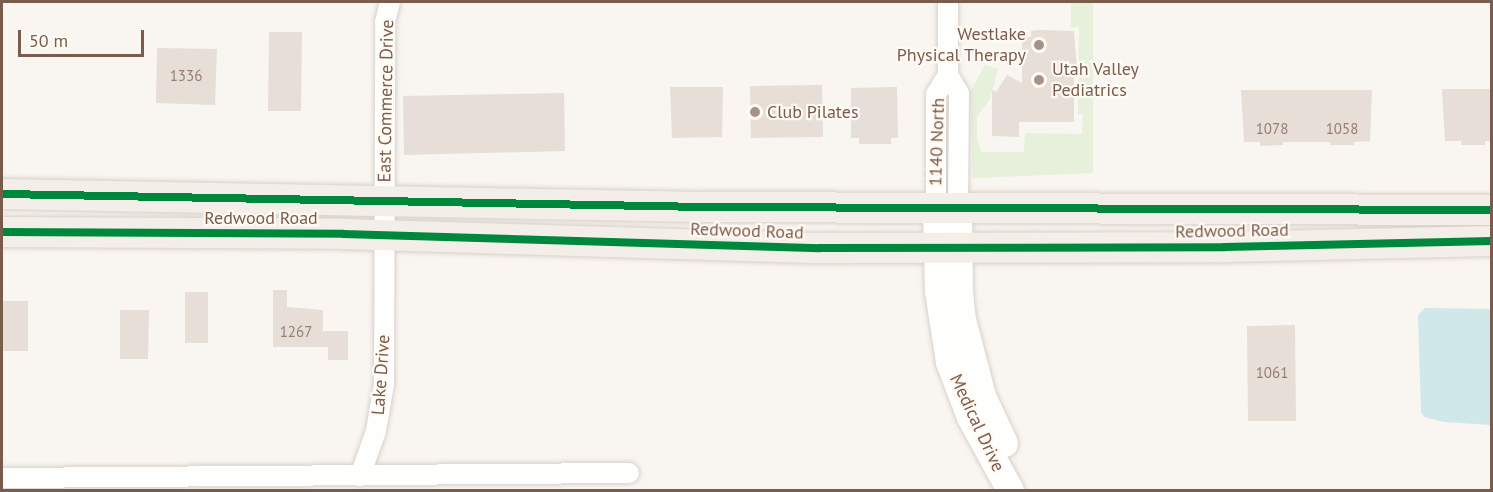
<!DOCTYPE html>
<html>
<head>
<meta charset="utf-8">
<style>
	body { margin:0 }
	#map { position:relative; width:1493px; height:492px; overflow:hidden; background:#f9f5f0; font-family:"PT Sans",sans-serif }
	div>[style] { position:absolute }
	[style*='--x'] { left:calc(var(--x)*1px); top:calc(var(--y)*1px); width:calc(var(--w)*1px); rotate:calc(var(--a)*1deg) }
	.green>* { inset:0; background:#e7f0db }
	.water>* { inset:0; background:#d0e8ea }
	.building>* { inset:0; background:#e6ded7 }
	.roads { filter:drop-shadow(0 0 2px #d7d1cb) drop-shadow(0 0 2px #d7d1cb) }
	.street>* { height:20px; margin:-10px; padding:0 10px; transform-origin:10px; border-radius:10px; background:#fefefd }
	.secondary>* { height:27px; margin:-13.5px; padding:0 13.5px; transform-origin:13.5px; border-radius:13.5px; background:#fefefd }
	.primary>* { height:30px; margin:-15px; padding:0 15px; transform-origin:15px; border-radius:15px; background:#f3eee8 }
	.cycleway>* { height:8px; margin:-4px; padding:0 4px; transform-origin:4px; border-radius:4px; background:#00873e }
	.dots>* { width:16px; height:16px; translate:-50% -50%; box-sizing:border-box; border:3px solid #fffaf3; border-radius:50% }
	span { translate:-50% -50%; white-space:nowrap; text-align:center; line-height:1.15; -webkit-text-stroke:4.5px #fffaf3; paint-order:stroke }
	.number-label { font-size:15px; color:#977e72 }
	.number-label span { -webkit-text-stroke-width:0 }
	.poi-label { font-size:18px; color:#7a5c4d }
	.right { translate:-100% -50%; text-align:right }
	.left { translate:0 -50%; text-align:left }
	.street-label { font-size:18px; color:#7a5c4d }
	.frame { position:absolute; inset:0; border:3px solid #7a5c4d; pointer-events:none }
	.scale { position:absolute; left:18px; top:30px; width:126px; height:27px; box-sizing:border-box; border:3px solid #7a5c4d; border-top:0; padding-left:8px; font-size:18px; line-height:21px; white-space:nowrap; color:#7a5c4d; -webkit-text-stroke:4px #fffaf3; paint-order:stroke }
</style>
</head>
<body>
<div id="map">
	<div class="green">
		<div style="clip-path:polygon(1071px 2px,1093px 2px,1093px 173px,973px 178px,970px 92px,985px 65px,998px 69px,990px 99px,977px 117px,977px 137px,981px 152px,1024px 152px,1025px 133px,1082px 134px,1083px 114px,1078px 114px,1079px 27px,1071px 27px)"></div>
	</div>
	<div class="water">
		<div style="clip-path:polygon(1425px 308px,1491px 309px,1491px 425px,1444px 422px,1425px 417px,1421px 413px,1418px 315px)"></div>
	</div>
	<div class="building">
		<div style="clip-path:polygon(1038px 30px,1074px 31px,1077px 71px,1074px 71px,1074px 122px,1019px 122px,1019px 137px,992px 136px,992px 90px,996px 92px,1007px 75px,1022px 83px,1022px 37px,1031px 37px,1031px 31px)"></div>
		<div style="clip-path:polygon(269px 32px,302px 32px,301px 111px,268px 111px)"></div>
		<div style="clip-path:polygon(157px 48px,217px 49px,215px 105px,156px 103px)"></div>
		<div style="clip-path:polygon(822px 85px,823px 137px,751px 138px,750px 86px)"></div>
		<div style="clip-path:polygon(670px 87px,723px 87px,722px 137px,672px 138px)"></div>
		<div style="clip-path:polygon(897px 87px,898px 138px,891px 138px,891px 144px,859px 144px,859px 138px,851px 138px,851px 88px)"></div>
		<div style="clip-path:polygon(1442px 89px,1491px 89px,1491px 141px,1485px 141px,1485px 145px,1461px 145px,1461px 141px,1445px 141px)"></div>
		<div style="clip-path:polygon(1241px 90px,1372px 90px,1370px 141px,1354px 142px,1354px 145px,1330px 145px,1330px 142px,1283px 142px,1283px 145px,1260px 146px,1260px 142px,1244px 142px)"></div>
		<div style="clip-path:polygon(564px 93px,565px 151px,404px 155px,403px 96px)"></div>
		<div style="clip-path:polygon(273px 290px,287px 290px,287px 307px,323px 310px,323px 331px,348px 331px,348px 360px,328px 360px,328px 347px,273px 347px)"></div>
		<div style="clip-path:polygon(185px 292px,208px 292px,208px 343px,185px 343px)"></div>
		<div style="clip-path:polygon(2px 301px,28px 301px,28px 351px,2px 351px)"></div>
		<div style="clip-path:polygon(120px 310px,149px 310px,148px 359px,120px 359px)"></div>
		<div style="clip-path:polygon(1295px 325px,1296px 421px,1248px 421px,1247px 326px)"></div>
	</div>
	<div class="roads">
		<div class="street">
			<div style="--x:948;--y:2;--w:73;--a:90"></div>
			<div style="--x:948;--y:75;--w:21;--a:59"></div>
			<div style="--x:959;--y:93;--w:117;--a:90.5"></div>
			<div style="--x:936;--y:210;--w:116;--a:-90"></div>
			<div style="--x:936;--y:94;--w:22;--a:-58"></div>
			<div style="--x:360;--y:476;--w:48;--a:-70.4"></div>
			<div style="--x:376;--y:431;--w:48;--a:-80.3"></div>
			<div style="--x:384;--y:384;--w:362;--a:-89.8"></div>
			<div style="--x:385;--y:22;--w:21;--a:-76"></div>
			<div style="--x:2;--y:478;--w:627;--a:-0.46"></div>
		</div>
		<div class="secondary">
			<div style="--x:936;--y:210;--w:81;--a:88.6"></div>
			<div style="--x:938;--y:291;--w:72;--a:81.2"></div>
			<div style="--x:949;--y:362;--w:59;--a:69.1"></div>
			<div style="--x:970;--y:417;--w:83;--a:61.3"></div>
			<div style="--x:958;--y:210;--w:82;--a:89.3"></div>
			<div style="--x:959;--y:292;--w:27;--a:84"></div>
			<div style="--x:962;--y:319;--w:80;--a:75.4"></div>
			<div style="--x:982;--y:396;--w:52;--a:64.9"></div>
		</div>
		<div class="primary">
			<div style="--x:2;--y:194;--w:703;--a:1.06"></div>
			<div style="--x:705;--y:207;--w:787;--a:0.22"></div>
			<div style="--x:2;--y:232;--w:341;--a:0.3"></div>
			<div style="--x:343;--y:234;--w:477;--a:1.7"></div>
			<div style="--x:820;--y:248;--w:405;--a:-0.1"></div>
			<div style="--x:1225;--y:247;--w:267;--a:-1.3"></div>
		</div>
	</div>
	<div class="cycleway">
		<div style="--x:2;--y:194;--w:703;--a:1.06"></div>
		<div style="--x:705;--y:207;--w:787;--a:0.22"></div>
		<div style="--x:2;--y:232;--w:341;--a:0.3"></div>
		<div style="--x:343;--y:234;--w:477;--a:1.7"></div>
		<div style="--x:820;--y:248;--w:405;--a:-0.1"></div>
		<div style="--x:1225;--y:247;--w:267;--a:-1.3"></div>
	</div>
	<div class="dots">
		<div style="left:1039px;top:45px;background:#a69286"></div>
		<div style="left:1039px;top:80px;background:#a69286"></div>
		<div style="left:755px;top:112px;background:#a69286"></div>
	</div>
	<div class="number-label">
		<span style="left:186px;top:76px">1336</span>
		<span style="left:1272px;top:129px">1078</span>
		<span style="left:1342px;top:129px">1058</span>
		<span style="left:296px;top:332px">1267</span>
		<span style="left:1272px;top:373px">1061</span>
	</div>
	<div class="poi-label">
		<span class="right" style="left:1026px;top:45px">Westlake<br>Physical Therapy</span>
		<span class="left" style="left:1052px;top:80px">Utah Valley<br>Pediatrics</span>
		<span class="left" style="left:767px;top:112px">Club Pilates</span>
	</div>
	<div class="street-label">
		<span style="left:386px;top:101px;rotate:-89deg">East Commerce Drive</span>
		<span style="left:937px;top:142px;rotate:-88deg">1140 North</span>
		<span style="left:261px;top:218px">Redwood Road</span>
		<span style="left:747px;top:231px;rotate:2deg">Redwood Road</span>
		<span style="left:1232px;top:231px;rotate:-1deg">Redwood Road</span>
		<span style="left:381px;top:375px;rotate:-86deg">Lake Drive</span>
		<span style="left:977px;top:423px;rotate:65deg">Medical Drive</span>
	</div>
	<div class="frame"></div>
	<div class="scale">50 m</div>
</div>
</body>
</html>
